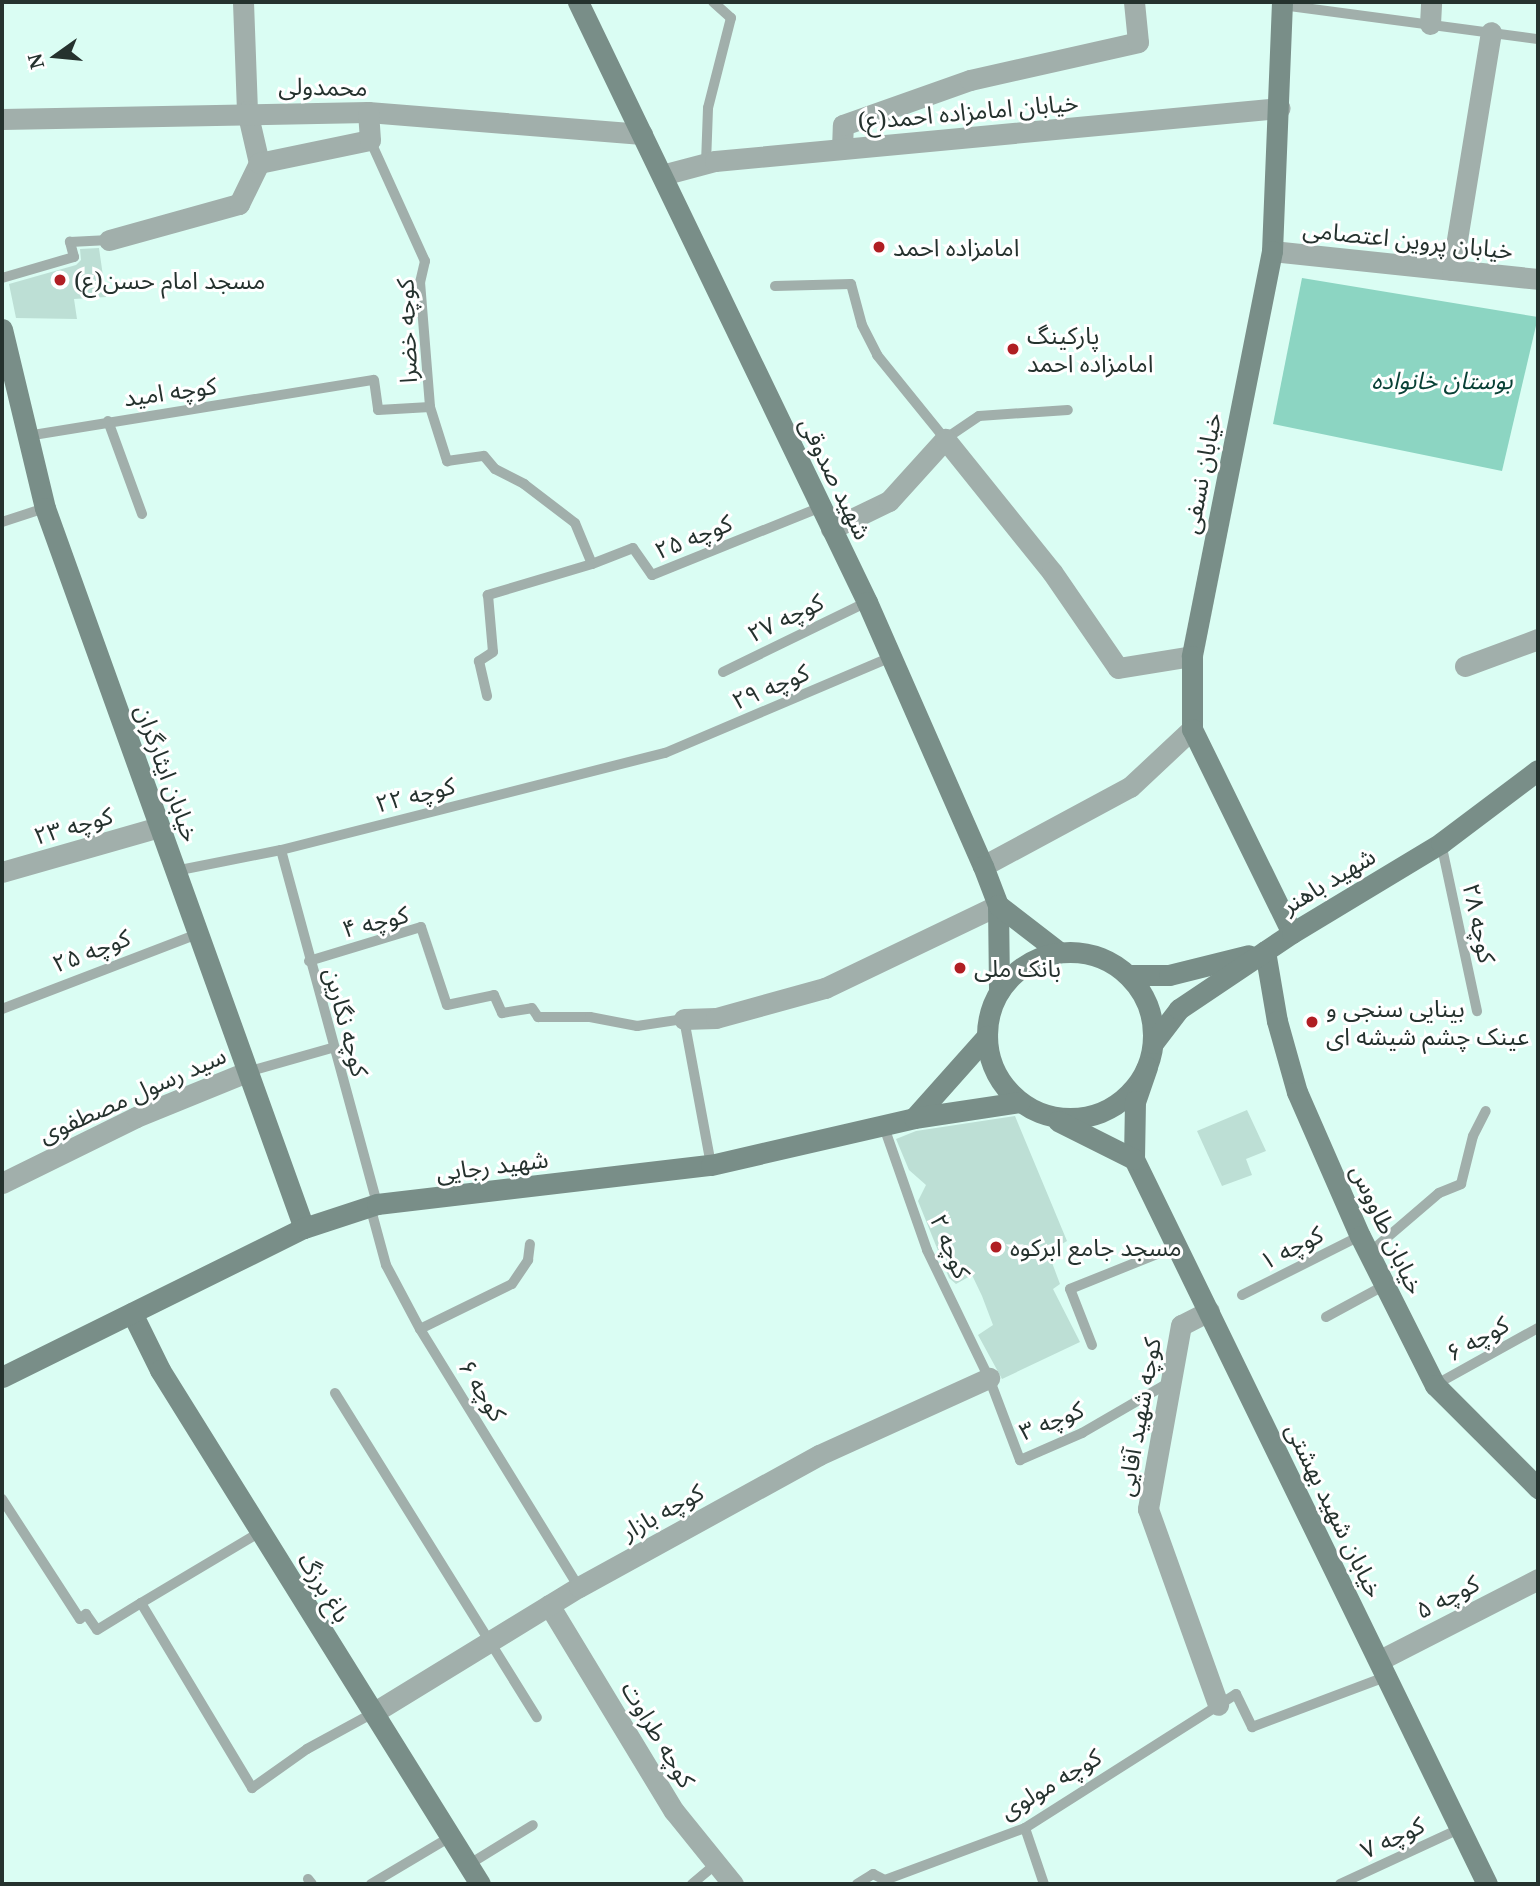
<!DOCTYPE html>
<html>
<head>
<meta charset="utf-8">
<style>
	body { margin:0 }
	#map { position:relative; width:1540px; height:1886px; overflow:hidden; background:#dafdf3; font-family:"Noto Serif","Noto Sans Arabic",serif }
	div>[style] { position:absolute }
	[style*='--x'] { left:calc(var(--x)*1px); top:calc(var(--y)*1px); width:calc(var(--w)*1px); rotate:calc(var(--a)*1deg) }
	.green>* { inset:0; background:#8cd5c2 }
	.building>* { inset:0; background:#bddfd5 }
	.lane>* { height:10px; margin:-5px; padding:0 5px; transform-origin:5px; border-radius:5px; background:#a1afab }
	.street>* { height:21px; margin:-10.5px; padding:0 10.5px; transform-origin:10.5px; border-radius:10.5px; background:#a1afab }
	.secondary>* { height:21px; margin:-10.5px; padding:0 10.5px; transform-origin:10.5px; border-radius:10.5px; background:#798e88 }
	.secondary>.ring { margin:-10.5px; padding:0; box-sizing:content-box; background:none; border:21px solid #798e88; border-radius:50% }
	.dots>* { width:19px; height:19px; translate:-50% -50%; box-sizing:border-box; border:4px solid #fff; border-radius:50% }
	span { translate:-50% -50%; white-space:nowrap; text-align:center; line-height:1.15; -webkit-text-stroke:6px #fff; paint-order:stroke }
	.street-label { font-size:24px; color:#25322e }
	.poi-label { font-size:24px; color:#25322e }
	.left { translate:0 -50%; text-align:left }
	.park-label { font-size:24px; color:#094136; font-style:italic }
	.frame { position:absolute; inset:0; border:4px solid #25322e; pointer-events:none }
	.north { position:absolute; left:21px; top:21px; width:70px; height:70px; -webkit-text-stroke:5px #fff; paint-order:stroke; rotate:255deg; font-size:19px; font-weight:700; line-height:28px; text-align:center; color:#25322e }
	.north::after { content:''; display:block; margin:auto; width:24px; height:32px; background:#25322e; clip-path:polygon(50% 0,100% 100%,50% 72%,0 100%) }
</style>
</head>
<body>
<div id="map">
	<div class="green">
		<div style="clip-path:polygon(1302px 278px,1538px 317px,1502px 471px,1273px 424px)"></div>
	</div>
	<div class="building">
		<div style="clip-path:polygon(99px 248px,106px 297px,74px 299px,77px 319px,16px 318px,9px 284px,76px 265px,81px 260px,80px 249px)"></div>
		<div style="clip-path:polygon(1247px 1110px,1266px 1151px,1246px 1159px,1252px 1175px,1222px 1186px,1197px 1131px)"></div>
		<div style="clip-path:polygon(1015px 1116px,1067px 1241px,1048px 1252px,1060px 1284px,1053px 1289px,1080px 1342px,1002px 1379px,978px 1335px,993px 1325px,982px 1296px,972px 1275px,956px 1284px,949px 1278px,918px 1201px,926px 1185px,909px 1170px,896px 1139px,916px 1131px)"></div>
	</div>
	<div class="lane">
		<div style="--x:1282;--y:5;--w:258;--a:7.6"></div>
		<div style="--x:370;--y:140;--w:133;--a:65.6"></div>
		<div style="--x:425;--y:261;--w:22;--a:103"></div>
		<div style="--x:420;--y:282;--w:125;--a:85.4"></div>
		<div style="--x:706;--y:163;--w:55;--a:-87.9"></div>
		<div style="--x:708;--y:108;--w:93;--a:-75.7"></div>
		<div style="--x:731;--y:18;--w:24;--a:-138"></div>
		<div style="--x:2;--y:278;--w:75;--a:-16.3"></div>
		<div style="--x:74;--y:257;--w:16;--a:-105"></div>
		<div style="--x:70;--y:242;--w:39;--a:-3"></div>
		<div style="--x:775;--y:286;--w:76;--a:-1.5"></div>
		<div style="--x:851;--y:284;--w:42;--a:75"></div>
		<div style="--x:862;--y:325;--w:34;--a:63"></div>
		<div style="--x:877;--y:355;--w:108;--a:51"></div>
		<div style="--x:945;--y:439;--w:41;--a:-34.1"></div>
		<div style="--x:979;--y:416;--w:89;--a:-3.9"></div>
		<div style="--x:108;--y:421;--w:99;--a:69.9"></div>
		<div style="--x:27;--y:436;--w:351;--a:-9.2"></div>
		<div style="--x:374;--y:380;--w:30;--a:82"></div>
		<div style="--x:378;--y:410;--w:52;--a:-3.3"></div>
		<div style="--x:430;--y:407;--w:57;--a:72.5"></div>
		<div style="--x:447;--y:461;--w:37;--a:-8"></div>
		<div style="--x:484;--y:456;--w:17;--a:50"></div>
		<div style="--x:495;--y:469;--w:33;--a:27"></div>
		<div style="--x:524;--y:484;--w:64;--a:37.4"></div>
		<div style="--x:575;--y:523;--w:44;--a:67.5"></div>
		<div style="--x:592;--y:564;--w:109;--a:163.4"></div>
		<div style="--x:488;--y:595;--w:57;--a:85"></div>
		<div style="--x:493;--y:652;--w:17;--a:147"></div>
		<div style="--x:479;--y:661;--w:36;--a:77"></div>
		<div style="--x:2;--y:522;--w:45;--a:-18"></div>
		<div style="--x:592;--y:564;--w:44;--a:-21.3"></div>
		<div style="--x:633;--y:548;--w:33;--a:55"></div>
		<div style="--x:652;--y:575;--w:182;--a:-21.9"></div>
		<div style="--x:723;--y:672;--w:160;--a:-25.9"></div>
		<div style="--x:1441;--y:843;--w:172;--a:77.9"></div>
		<div style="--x:281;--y:850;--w:367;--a:74.8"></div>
		<div style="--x:175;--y:871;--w:108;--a:-11.2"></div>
		<div style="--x:281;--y:850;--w:396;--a:-14.2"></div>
		<div style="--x:665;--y:753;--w:246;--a:-23"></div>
		<div style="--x:309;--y:961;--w:117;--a:-16.9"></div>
		<div style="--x:421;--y:927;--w:82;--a:71.6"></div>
		<div style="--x:447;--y:1005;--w:48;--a:-12"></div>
		<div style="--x:494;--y:995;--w:20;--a:66"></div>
		<div style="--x:502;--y:1013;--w:30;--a:-9"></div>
		<div style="--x:532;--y:1008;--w:11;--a:56"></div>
		<div style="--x:538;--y:1017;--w:52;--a:0"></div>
		<div style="--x:590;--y:1017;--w:48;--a:10.8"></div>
		<div style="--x:637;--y:1026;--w:48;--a:-8.5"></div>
		<div style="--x:684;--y:1019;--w:148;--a:79.5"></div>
		<div style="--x:2;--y:1009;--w:209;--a:-21"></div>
		<div style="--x:247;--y:1072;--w:88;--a:-15.8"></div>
		<div style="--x:884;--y:1127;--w:130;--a:70.7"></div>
		<div style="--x:927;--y:1250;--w:142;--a:64.2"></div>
		<div style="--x:989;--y:1378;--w:88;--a:69.3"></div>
		<div style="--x:1020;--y:1460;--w:68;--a:-23.5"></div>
		<div style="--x:1082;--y:1433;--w:102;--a:-30.1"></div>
		<div style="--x:370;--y:1206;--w:61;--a:74.8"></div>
		<div style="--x:386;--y:1265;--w:72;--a:62"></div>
		<div style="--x:420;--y:1329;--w:303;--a:58.4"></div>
		<div style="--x:1369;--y:1253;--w:92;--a:-40.6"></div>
		<div style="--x:1439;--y:1193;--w:24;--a:-22"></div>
		<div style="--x:1461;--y:1184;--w:49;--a:-76"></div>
		<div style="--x:1473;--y:1136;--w:28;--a:-63"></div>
		<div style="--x:1242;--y:1295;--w:132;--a:-26.6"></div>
		<div style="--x:1326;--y:1317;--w:67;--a:-28.5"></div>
		<div style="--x:420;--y:1329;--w:102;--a:-26.1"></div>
		<div style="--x:512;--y:1284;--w:29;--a:-56"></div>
		<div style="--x:528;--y:1260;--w:16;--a:-83"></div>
		<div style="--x:1092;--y:1345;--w:60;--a:-111.4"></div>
		<div style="--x:1070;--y:1289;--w:115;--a:-21.9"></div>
		<div style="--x:1435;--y:1385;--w:118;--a:-29"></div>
		<div style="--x:335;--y:1393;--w:382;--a:58.1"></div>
		<div style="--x:2;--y:1499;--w:143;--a:57"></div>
		<div style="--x:80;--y:1619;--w:8;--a:-40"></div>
		<div style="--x:86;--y:1614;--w:19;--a:55"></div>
		<div style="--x:97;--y:1630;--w:52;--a:-31.5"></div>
		<div style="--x:141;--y:1603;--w:216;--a:59"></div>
		<div style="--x:252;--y:1788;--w:67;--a:-35.3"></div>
		<div style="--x:307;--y:1749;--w:75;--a:-28.6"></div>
		<div style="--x:141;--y:1603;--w:139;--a:-30.8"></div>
		<div style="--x:1025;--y:1828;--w:59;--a:71.3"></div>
		<div style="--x:468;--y:1865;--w:76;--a:-31.6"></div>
		<div style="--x:308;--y:1879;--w:6;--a:51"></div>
		<div style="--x:371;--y:1884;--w:92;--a:-30.7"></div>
		<div style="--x:692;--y:1884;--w:31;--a:-40"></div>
		<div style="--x:857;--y:1884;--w:19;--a:-32"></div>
		<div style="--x:873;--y:1874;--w:13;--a:27"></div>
		<div style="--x:885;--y:1880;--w:149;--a:-20.4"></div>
		<div style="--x:1025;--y:1828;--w:250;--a:-32.4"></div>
		<div style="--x:1236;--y:1694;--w:37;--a:64"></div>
		<div style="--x:1252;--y:1727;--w:145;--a:-20.6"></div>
		<div style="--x:1340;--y:1884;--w:133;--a:-24.8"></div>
	</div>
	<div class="street">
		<div style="--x:243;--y:2;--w:109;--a:87.9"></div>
		<div style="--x:247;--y:111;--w:53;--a:77"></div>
		<div style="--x:1430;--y:24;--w:22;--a:-87"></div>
		<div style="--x:2;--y:119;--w:366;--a:-1.1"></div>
		<div style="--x:368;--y:112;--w:275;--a:4.6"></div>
		<div style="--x:842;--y:149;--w:24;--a:-88"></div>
		<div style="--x:843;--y:125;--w:135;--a:-19.5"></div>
		<div style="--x:970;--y:80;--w:172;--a:-12.7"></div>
		<div style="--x:1138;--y:42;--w:40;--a:-95.7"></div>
		<div style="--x:662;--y:175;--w:55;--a:-14.8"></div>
		<div style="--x:715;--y:161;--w:567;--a:-5.36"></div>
		<div style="--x:109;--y:240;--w:135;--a:-15.5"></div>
		<div style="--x:239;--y:204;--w:46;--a:-64"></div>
		<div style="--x:259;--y:163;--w:113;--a:-11.7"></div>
		<div style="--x:370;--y:140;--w:28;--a:-94"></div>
		<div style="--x:1272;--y:251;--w:267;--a:6"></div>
		<div style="--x:1452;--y:270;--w:241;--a:-80.7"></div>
		<div style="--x:831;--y:529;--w:64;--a:-25.8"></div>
		<div style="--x:889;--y:501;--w:84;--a:-47.9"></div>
		<div style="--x:945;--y:439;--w:171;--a:51.2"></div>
		<div style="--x:1052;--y:572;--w:116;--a:55.5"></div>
		<div style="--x:1118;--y:668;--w:75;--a:-9.2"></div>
		<div style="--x:1465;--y:666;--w:78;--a:-20.3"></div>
		<div style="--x:983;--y:866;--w:167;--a:-28.3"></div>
		<div style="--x:1130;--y:787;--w:85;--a:-43.1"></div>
		<div style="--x:2;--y:872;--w:163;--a:-16"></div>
		<div style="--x:684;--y:1019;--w:32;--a:-2"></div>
		<div style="--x:716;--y:1018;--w:113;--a:-15.4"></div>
		<div style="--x:825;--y:988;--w:192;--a:-25.6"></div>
		<div style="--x:2;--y:1183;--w:149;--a:-26.2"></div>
		<div style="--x:136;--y:1117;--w:120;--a:-22.1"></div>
		<div style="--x:1209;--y:1311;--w:31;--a:153"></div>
		<div style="--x:1181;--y:1325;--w:187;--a:100.2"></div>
		<div style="--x:1148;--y:1509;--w:208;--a:70.3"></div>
		<div style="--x:549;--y:1605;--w:241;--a:58.8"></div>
		<div style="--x:674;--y:1811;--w:94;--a:51.1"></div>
		<div style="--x:1380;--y:1660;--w:178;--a:-27.1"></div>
		<div style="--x:373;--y:1713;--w:241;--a:-31.5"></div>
		<div style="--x:579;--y:1587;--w:274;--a:-28.8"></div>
		<div style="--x:819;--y:1455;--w:187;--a:-24.4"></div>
	</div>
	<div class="secondary">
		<div style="--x:578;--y:2;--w:666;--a:64.28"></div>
		<div style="--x:867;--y:602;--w:288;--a:66.3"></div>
		<div style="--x:983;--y:866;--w:42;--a:69"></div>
		<div style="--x:998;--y:905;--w:86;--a:89.3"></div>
		<div style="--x:1282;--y:2;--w:249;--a:92.3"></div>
		<div style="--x:1272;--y:251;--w:413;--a:101.2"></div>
		<div style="--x:1192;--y:656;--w:73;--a:90"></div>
		<div style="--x:1192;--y:729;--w:227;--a:63.9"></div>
		<div style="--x:2;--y:329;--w:184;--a:76.5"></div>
		<div style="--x:45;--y:508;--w:765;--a:70.22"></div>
		<div style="--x:998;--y:905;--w:77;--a:37.6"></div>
		<div style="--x:1265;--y:951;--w:71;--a:80.3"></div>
		<div style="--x:1277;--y:1021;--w:74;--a:74.3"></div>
		<div style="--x:1297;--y:1092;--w:157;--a:66.4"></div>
		<div style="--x:1360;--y:1236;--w:167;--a:63.3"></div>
		<div style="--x:1435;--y:1385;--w:146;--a:45"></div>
		<div class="ring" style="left:987px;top:952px;width:145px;height:145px"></div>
		<div style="--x:1128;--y:975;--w:41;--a:0"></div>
		<div style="--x:1169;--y:975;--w:82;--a:-14"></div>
		<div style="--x:1153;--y:1043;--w:43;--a:-52.6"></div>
		<div style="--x:1179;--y:1009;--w:136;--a:-33.9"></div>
		<div style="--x:1292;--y:933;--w:174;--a:-31.1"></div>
		<div style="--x:1441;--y:843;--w:121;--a:-37"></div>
		<div style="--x:1147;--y:1067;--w:36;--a:109"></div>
		<div style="--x:1135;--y:1101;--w:58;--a:91"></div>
		<div style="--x:1134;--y:1159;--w:806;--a:64.04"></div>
		<div style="--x:914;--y:1118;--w:110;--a:-48.3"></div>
		<div style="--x:1058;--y:1121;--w:85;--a:26.6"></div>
		<div style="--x:132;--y:1313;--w:64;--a:63.8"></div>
		<div style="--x:160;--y:1370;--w:605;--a:58.09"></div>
		<div style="--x:2;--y:1377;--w:337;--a:-26.3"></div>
		<div style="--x:304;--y:1228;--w:77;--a:-18.2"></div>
		<div style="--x:377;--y:1204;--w:336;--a:-6.7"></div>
		<div style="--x:711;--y:1165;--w:208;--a:-13"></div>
		<div style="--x:914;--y:1118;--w:107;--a:-8.6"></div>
	</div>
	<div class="dots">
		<div style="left:879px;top:247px;background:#b01e23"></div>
		<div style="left:60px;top:280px;background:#b01e23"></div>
		<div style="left:1013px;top:349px;background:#b01e23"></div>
		<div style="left:960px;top:968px;background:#b01e23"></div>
		<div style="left:1312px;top:1022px;background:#b01e23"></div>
		<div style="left:996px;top:1247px;background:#b01e23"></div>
	</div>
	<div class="street-label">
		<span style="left:323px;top:86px;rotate:1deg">محمدولی</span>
		<span style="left:968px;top:111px;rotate:-5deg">خیابان امامزاده احمد(ع)</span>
		<span style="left:1408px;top:239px;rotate:6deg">خیابان پروین اعتصامی</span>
		<span style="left:406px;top:331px;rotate:-92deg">کوچه خضرا</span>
		<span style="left:170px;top:391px;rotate:-8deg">کوچه امید</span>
		<span style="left:1201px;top:473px;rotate:-79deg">خیابان نسفی</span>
		<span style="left:836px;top:478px;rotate:64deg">شهید صدوقی</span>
		<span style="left:693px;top:536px;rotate:-22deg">کوچه ۲۵</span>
		<span style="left:785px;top:617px;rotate:-26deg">کوچه ۲۷</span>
		<span style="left:770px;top:686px;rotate:-23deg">کوچه ۲۹</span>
		<span style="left:168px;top:773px;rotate:70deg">خیابان ایثارگران</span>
		<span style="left:415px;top:794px;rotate:-14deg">کوچه ۲۲</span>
		<span style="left:73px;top:825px;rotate:-16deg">کوچه ۲۳</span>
		<span style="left:1328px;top:880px;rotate:-31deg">شهید باهنر</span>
		<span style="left:375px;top:921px;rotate:-14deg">کوچه ۴</span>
		<span style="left:1480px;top:923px;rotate:78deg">کوچه ۲۸</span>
		<span style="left:91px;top:950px;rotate:-21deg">کوچه ۲۵</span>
		<span style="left:347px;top:1022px;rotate:75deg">کوچه نگارین</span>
		<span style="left:132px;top:1094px;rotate:-24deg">سید رسول مصطفوی</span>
		<span style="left:492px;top:1165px;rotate:-7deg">شهید رجایی</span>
		<span style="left:1388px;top:1229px;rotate:65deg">خیابان طاووس</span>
		<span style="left:951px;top:1246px;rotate:67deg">کوچه ۲</span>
		<span style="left:1291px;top:1247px;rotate:-27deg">کوچه ۱</span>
		<span style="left:1477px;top:1338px;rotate:-29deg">کوچه ۶</span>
		<span style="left:483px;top:1390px;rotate:58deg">کوچه ۶</span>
		<span style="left:1138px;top:1417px;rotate:-80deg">کوچه شهید آقایی</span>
		<span style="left:1051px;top:1420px;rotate:-22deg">کوچه ۳</span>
		<span style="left:1335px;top:1510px;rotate:64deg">خیابان شهید بهشتی</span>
		<span style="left:662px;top:1511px;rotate:-29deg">کوچه بازار</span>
		<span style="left:325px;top:1587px;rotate:58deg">باغ برزگ</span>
		<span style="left:1447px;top:1596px;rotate:-27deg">کوچه ۵</span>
		<span style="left:659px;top:1734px;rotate:59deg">کوچه طراوت</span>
		<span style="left:1050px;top:1783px;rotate:-31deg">کوچه مولوی</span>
		<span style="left:1392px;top:1837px;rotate:-25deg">کوچه ۷</span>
	</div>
	<div class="poi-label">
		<span class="left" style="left:893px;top:247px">امامزاده احمد</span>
		<span class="left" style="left:74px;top:280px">مسجد امام حسن(ع)</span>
		<span class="left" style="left:1027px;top:349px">پارکینگ<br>امامزاده احمد</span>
		<span class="left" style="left:974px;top:968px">بانک ملی</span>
		<span class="left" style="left:1326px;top:1022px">بینایی سنجی و<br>عینک چشم شیشه ای</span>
		<span class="left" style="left:1010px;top:1247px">مسجد جامع ابرکوه</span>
	</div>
	<div class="park-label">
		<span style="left:1442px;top:380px">بوستان خانواده</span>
	</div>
	<div class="frame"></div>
	<div class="north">N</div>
</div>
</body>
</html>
